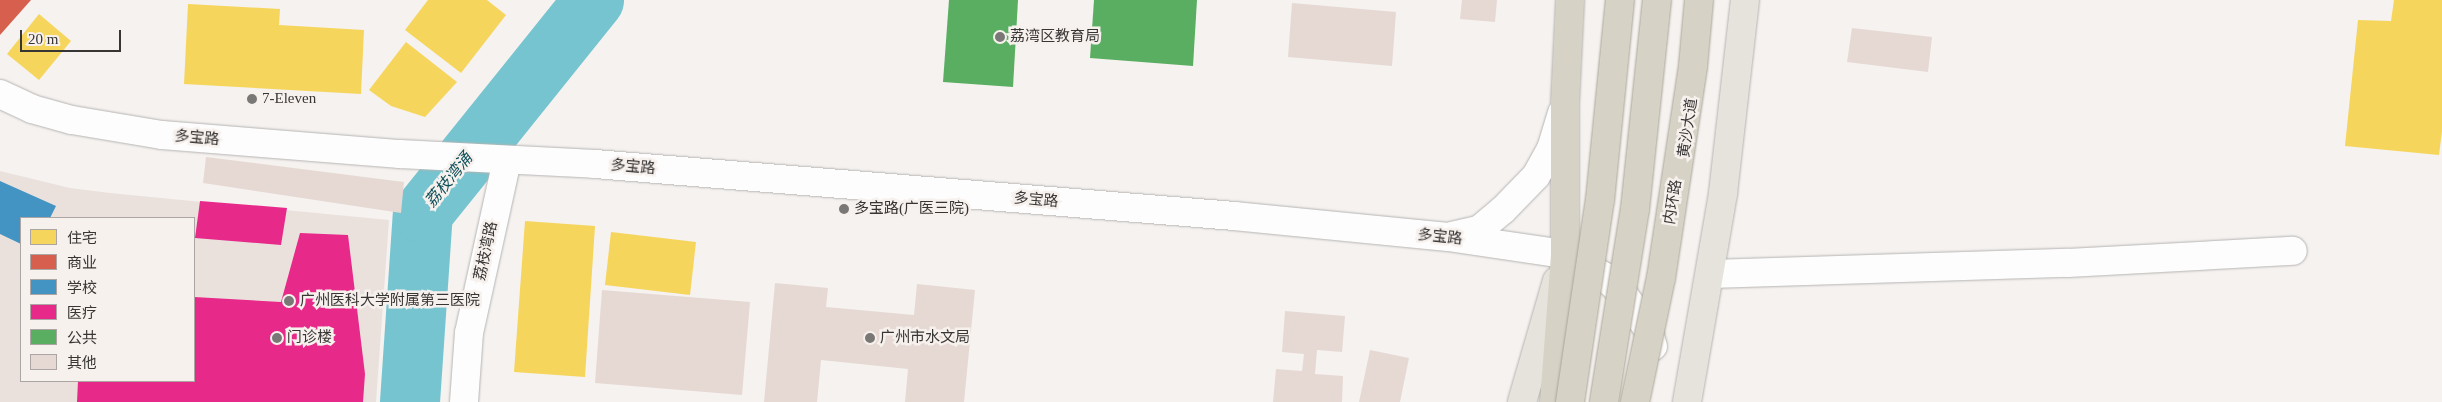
<!DOCTYPE html>
<html>
<head>
<meta charset="utf-8">
<style>
	body { margin:0 }
	#map { position:relative; width:2442px; height:402px; overflow:hidden; background:#f5f2f0; font-family:"Times New Roman","Noto Sans SC",serif }
	div>[style] { position:absolute }
	[style*='--x'] { left:calc(var(--x)*1px); top:calc(var(--y)*1px); width:calc(var(--w)*1px); rotate:calc(var(--a)*1deg) }
	.built>* { inset:0; background:#eae1dd }
	.homes>* { inset:0; background:#f6d55c }
	.shops>* { inset:0; background:#d6604d }
	.schools>* { inset:0; background:#4393c3 }
	.health>* { inset:0; background:#e7298a }
	.public>* { inset:0; background:#5aae61 }
	.river>* { height:60px; margin:-30px; padding:0 30px; transform-origin:30px; border-radius:30px; background:#75c4d0 }
	.building>* { inset:0; background:#e6d9d3 }
	.roads { filter:drop-shadow(0 0 1px #b6b4b2) drop-shadow(0 0 1px #b6b4b2) }
	.minor>* { height:28px; margin:-14px; padding:0 14px; transform-origin:14px; border-radius:14px; background:#fefdfd }
	.major>* { height:28px; margin:-14px; padding:0 14px; transform-origin:14px; border-radius:14px; background:#e6e3dc }
	.highway>* { height:28px; margin:-14px; padding:0 14px; transform-origin:14px; border-radius:14px; background:#d6d2c6 }
	.bridges { filter:drop-shadow(0 0 1px #aba597) drop-shadow(0 0 1px #aba597) }
	.highway-bridge>* { height:28px; margin:-14px; padding:0 14px; transform-origin:14px; border-radius:14px; background:#d6d2c6 }
	.dots>* { width:14px; height:14px; translate:-50% -50%; box-sizing:border-box; border:2px solid #f7f1ee; border-radius:50% }
	span { translate:-50% -50%; white-space:nowrap; text-align:center; line-height:1.15; -webkit-text-stroke:5px #f7f1ee; paint-order:stroke }
	.poi-label { font-size:15px; color:#383635 }
	.left { translate:0 -50%; text-align:left }
	.street-label { font-size:15px; color:#383635 }
	.water-label { font-size:16px; color:#0c4f59; font-style:italic }
	.legend { position:absolute; left:20px; top:217px; width:175px; height:165px; box-sizing:border-box; background:#f7f1ee; border:1px solid #aba6a4; margin:0; padding:6px 9px; list-style:none; font-size:15px; color:#383635 }
	.legend li { display:flex; align-items:center; gap:10px; height:25px }
	.legend b { width:25px; border:1px solid #aba6a4 }
	.scale { position:absolute; left:20px; top:30px; width:101px; height:22px; box-sizing:border-box; border:2px solid #383635; border-top:0; padding-left:6px; font-size:15px; line-height:18px; white-space:nowrap; color:#383635; -webkit-text-stroke:4px #f7f1ee; paint-order:stroke }
</style>
</head>
<body>
<div id="map">
	<div class="built">
		<div style="clip-path:polygon(evenodd,0 171px,70px 188px,110px 193px,389px 220px,376px 402px,0 402px,0 171px,21px 218px,194px 218px,194px 381px,21px 381px,21px 218px)"></div>
	</div>
	<div class="homes">
		<div style="clip-path:polygon(428px 0,487px 0,506px 15px,461px 73px,405px 30px)"></div>
		<div style="clip-path:polygon(2394px 0,2442px 0,2442px 131px,2439px 155px,2345px 146px,2358px 20px,2391px 21px)"></div>
		<div style="clip-path:polygon(188px 4px,280px 9px,279px 25px,364px 30px,361px 94px,184px 84px)"></div>
		<div style="clip-path:polygon(39px 14px,71px 41px,39px 80px,7px 54px)"></div>
		<div style="clip-path:polygon(406px 42px,457px 82px,425px 117px,391px 106px,369px 90px)"></div>
		<div style="clip-path:polygon(525px 221px,595px 226px,585px 377px,514px 372px)"></div>
		<div style="clip-path:polygon(611px 232px,696px 242px,690px 295px,605px 285px)"></div>
	</div>
	<div class="shops">
		<div style="clip-path:polygon(0 0,31px 0,0 35px)"></div>
	</div>
	<div class="schools">
		<div style="clip-path:polygon(0 181px,56px 206px,50px 218px,21px 218px,21px 244px,0 234px)"></div>
	</div>
	<div class="health">
		<div style="clip-path:polygon(200px 201px,287px 208px,281px 245px,195px 238px)"></div>
		<div style="clip-path:polygon(300px 233px,348px 235px,365px 374px,363px 402px,77px 402px,78px 381px,194px 381px,194px 297px,281px 302px)"></div>
	</div>
	<div class="public">
		<div style="clip-path:polygon(949px 0,1018px 0,1013px 87px,943px 82px)"></div>
		<div style="clip-path:polygon(1094px 0,1197px 0,1193px 66px,1090px 58px)"></div>
	</div>
	<div class="river">
		<div style="--x:410;--y:402;--w:189;--a:-86.1"></div>
		<div style="--x:423;--y:213;--w:273;--a:-51.2"></div>
	</div>
	<div class="building">
		<div style="clip-path:polygon(1462px 0,1497px 0,1495px 22px,1460px 19px)"></div>
		<div style="clip-path:polygon(1292px 3px,1396px 12px,1392px 66px,1288px 57px)"></div>
		<div style="clip-path:polygon(1852px 28px,1932px 37px,1928px 72px,1847px 62px)"></div>
		<div style="clip-path:polygon(206px 157px,404px 182px,401px 213px,203px 183px)"></div>
		<div style="clip-path:polygon(775px 283px,828px 288px,826px 307px,914px 315px,917px 284px,975px 290px,964px 402px,905px 402px,908px 369px,821px 360px,817px 402px,764px 402px)"></div>
		<div style="clip-path:polygon(602px 290px,750px 302px,742px 395px,595px 383px)"></div>
		<div style="clip-path:polygon(1285px 311px,1345px 316px,1342px 352px,1317px 350px,1315px 374px,1343px 376px,1342px 402px,1273px 402px,1276px 369px,1302px 371px,1304px 354px,1282px 352px)"></div>
		<div style="clip-path:polygon(1370px 350px,1409px 358px,1400px 402px,1359px 402px)"></div>
	</div>
	<div class="roads">
		<div class="minor">
			<div style="--x:0;--y:94;--w:35;--a:25"></div>
			<div style="--x:32;--y:109;--w:41;--a:15.4"></div>
			<div style="--x:72;--y:120;--w:91;--a:9.5"></div>
			<div style="--x:162;--y:135;--w:239;--a:4.6"></div>
			<div style="--x:400;--y:154;--w:195;--a:2.9"></div>
			<div style="--x:595;--y:164;--w:641;--a:4.65"></div>
			<div style="--x:1234;--y:216;--w:215;--a:5.6"></div>
			<div style="--x:1448;--y:237;--w:118;--a:8.3"></div>
			<div style="--x:1565;--y:254;--w:46;--a:29.9"></div>
			<div style="--x:1605;--y:277;--w:26;--a:43"></div>
			<div style="--x:1624;--y:295;--w:42;--a:54.8"></div>
			<div style="--x:1648;--y:329;--w:18;--a:74"></div>
			<div style="--x:1452;--y:236;--w:28;--a:-13"></div>
			<div style="--x:1479;--y:230;--w:31;--a:-40"></div>
			<div style="--x:1503;--y:210;--w:47;--a:-45.9"></div>
			<div style="--x:1536;--y:176;--w:31;--a:-61"></div>
			<div style="--x:1551;--y:149;--w:38;--a:-73"></div>
			<div style="--x:1711;--y:274;--w:357;--a:-1.8"></div>
			<div style="--x:2068;--y:263;--w:225;--a:-3.1"></div>
			<div style="--x:464;--y:402;--w:69;--a:-85.9"></div>
			<div style="--x:469;--y:333;--w:177;--a:-77.6"></div>
		</div>
		<div class="major">
			<div style="--x:1522;--y:402;--w:126;--a:-73.9"></div>
			<div style="--x:1687;--y:402;--w:212;--a:-80.2"></div>
			<div style="--x:1723;--y:193;--w:194;--a:-83.5"></div>
		</div>
		<div class="highway">
			<div style="--x:1554;--y:402;--w:148;--a:-85.7"></div>
			<div style="--x:1565;--y:254;--w:151;--a:-90"></div>
			<div style="--x:1565;--y:103;--w:103;--a:-87.2"></div>
		</div>
	</div>
	<div class="bridges">
		<div class="highway-bridge">
			<div style="--x:1570;--y:402;--w:204;--a:-81.6"></div>
			<div style="--x:1600;--y:200;--w:201;--a:-84.3"></div>
			<div style="--x:1604;--y:402;--w:195;--a:-80.9"></div>
			<div style="--x:1635;--y:209;--w:210;--a:-84"></div>
			<div style="--x:1635;--y:402;--w:127;--a:-78.2"></div>
			<div style="--x:1661;--y:278;--w:214;--a:-81.4"></div>
			<div style="--x:1693;--y:66;--w:66;--a:-84.8"></div>
		</div>
	</div>
	<div class="dots">
		<div style="left:1000px;top:37px;background:#7a7876"></div>
		<div style="left:252px;top:99px;background:#7a7876"></div>
		<div style="left:844px;top:209px;background:#7a7876"></div>
		<div style="left:289px;top:301px;background:#7a7876"></div>
		<div style="left:277px;top:338px;background:#7a7876"></div>
		<div style="left:870px;top:338px;background:#7a7876"></div>
	</div>
	<div class="poi-label">
		<span class="left" style="left:1010px;top:37px">荔湾区教育局</span>
		<span class="left" style="left:262px;top:99px">7-Eleven</span>
		<span class="left" style="left:854px;top:209px">多宝路(广医三院)</span>
		<span class="left" style="left:300px;top:301px">广州医科大学附属第三医院</span>
		<span class="left" style="left:287px;top:338px">门诊楼</span>
		<span class="left" style="left:880px;top:338px">广州市水文局</span>
	</div>
	<div class="street-label">
		<span style="left:1688px;top:128px;rotate:-82deg">黄沙大道</span>
		<span style="left:197px;top:138px;rotate:5deg">多宝路</span>
		<span style="left:633px;top:167px;rotate:5deg">多宝路</span>
		<span style="left:1036px;top:200px;rotate:5deg">多宝路</span>
		<span style="left:1673px;top:202px;rotate:-81deg">内环路</span>
		<span style="left:1440px;top:237px;rotate:6deg">多宝路</span>
		<span style="left:486px;top:251px;rotate:-78deg">荔枝湾路</span>
	</div>
	<div class="water-label">
		<span style="left:449px;top:180px;rotate:-51deg">荔枝湾涌</span>
	</div>
	<ul class="legend">
	<li><b style="height:14px;background:#f6d55c"></b>住宅</li>
	<li><b style="height:14px;background:#d6604d"></b>商业</li>
	<li><b style="height:14px;background:#4393c3"></b>学校</li>
	<li><b style="height:14px;background:#e7298a"></b>医疗</li>
	<li><b style="height:14px;background:#5aae61"></b>公共</li>
	<li><b style="height:14px;background:#e6d9d3"></b>其他</li>
	</ul>
	<div class="scale">20 m</div>
</div>
</body>
</html>
